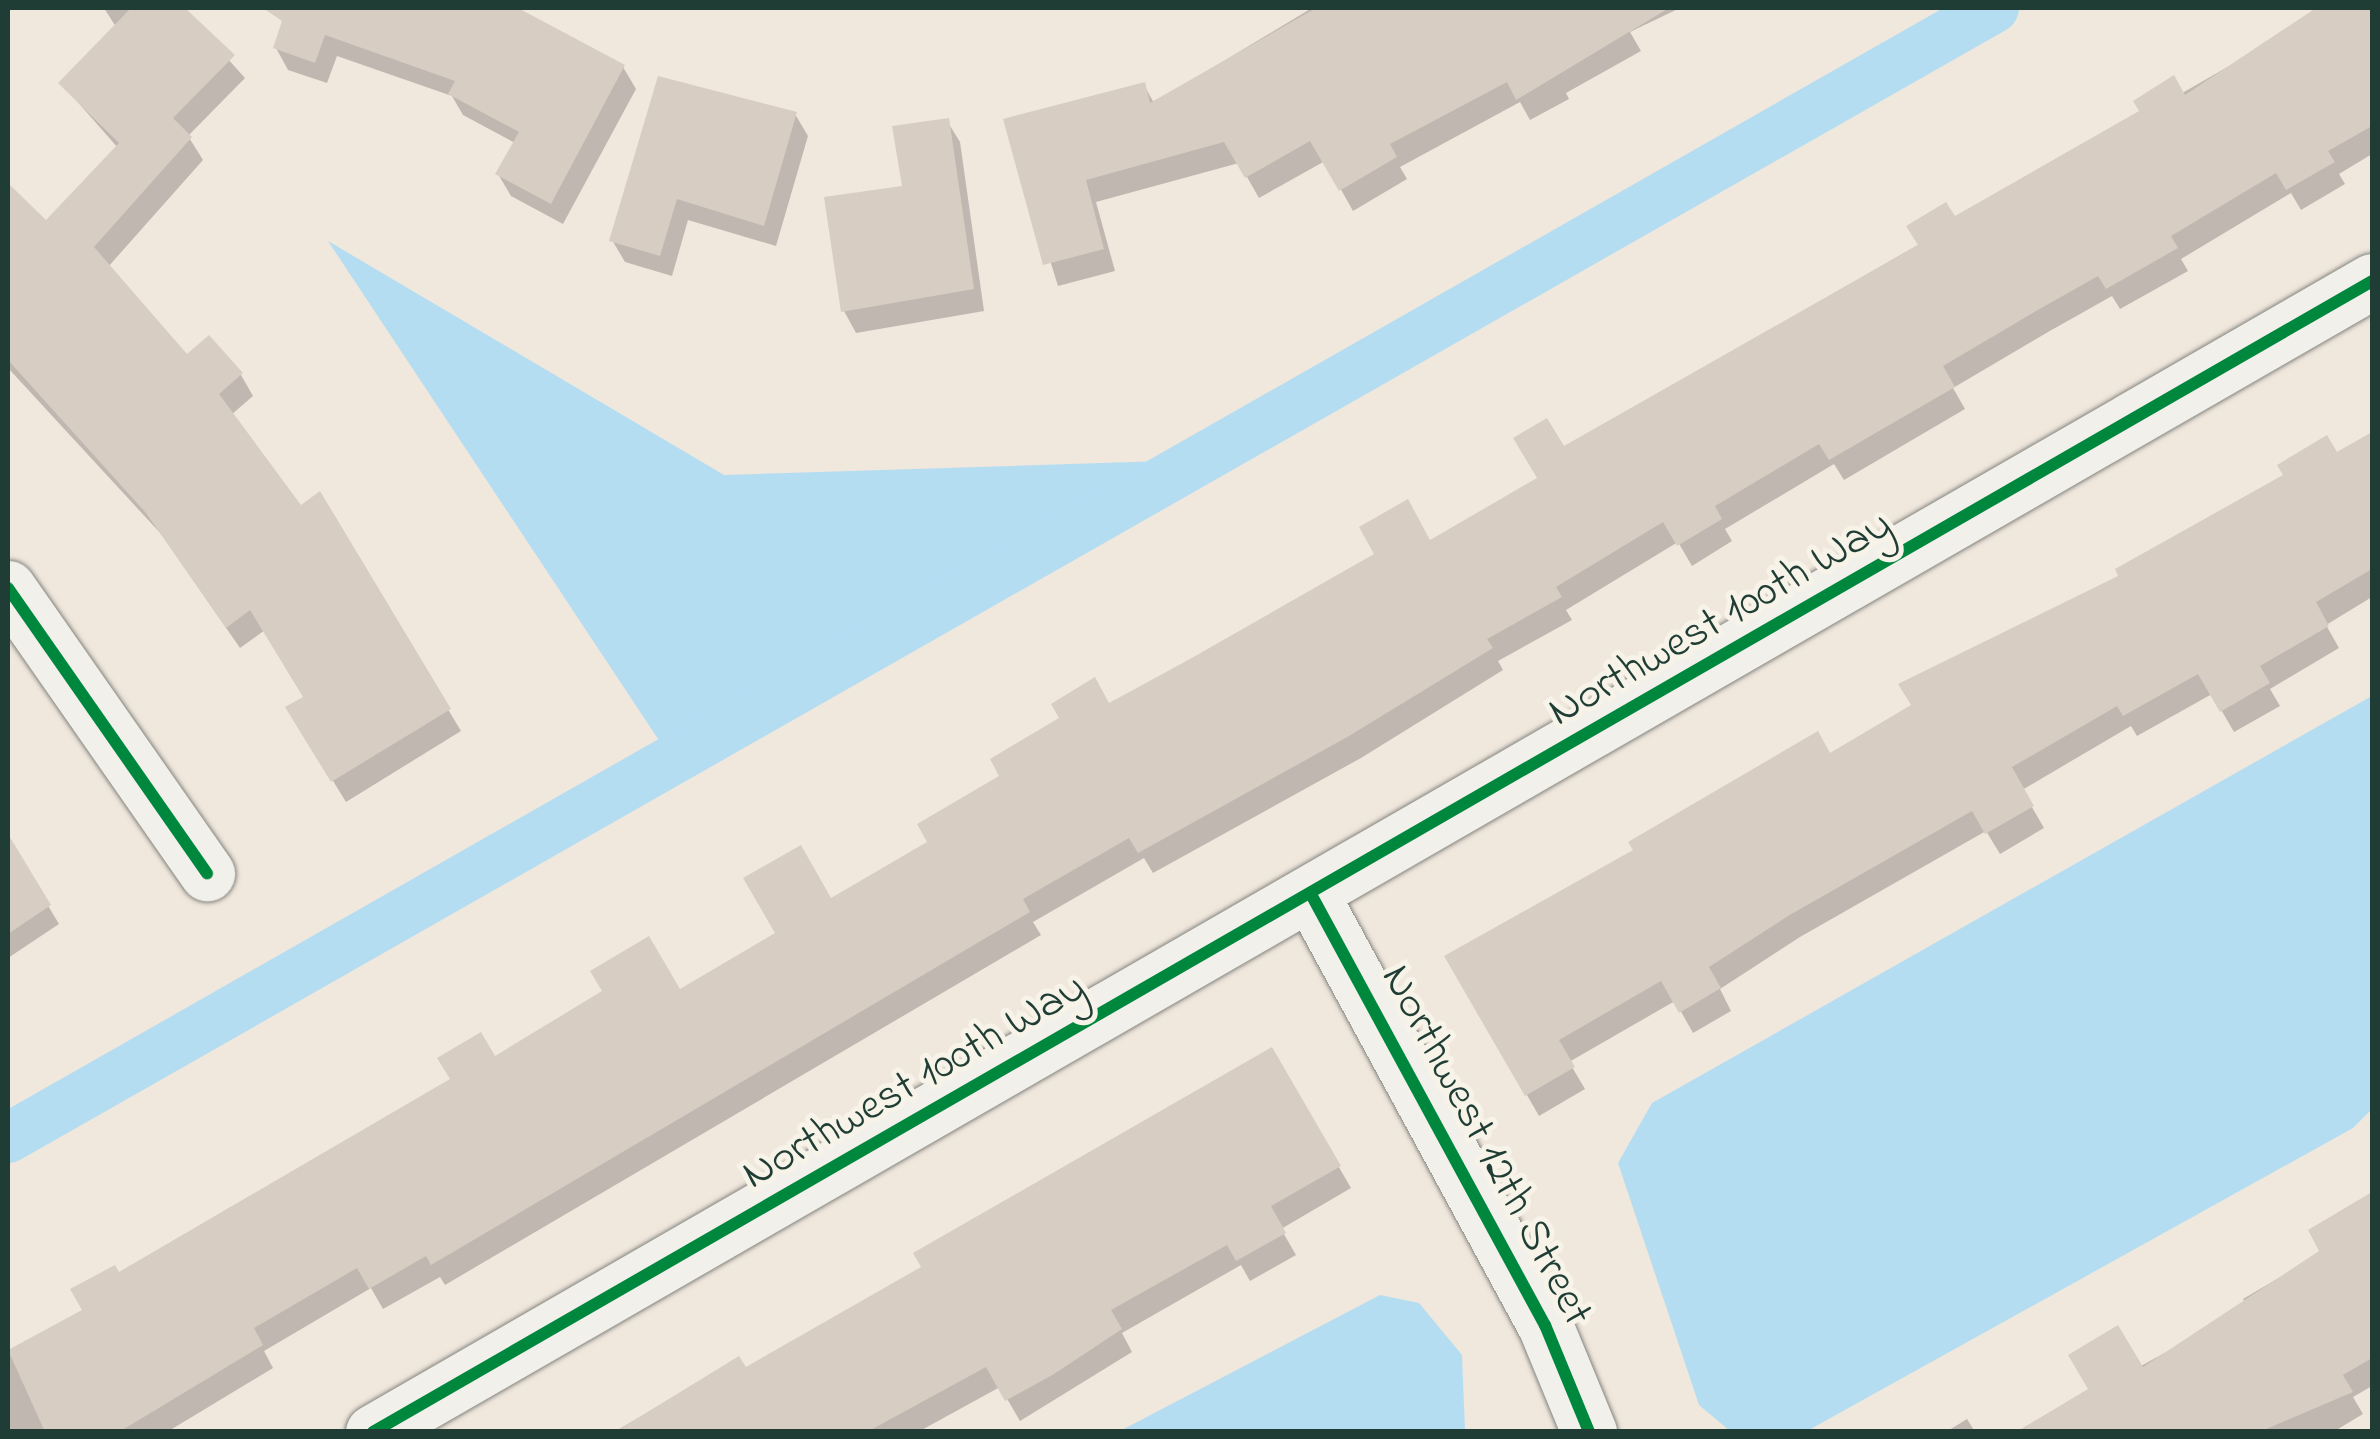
<!DOCTYPE html>
<html>
<head>
<meta charset="utf-8">
<style>
	body { margin:0 }
	#map { position:relative; width:2380px; height:1439px; overflow:hidden; background:#f0e7dd; font-family:"Indie Flower",sans-serif }
	div>[style] { position:absolute }
	[style*='--x'] { left:calc(var(--x)*1px); top:calc(var(--y)*1px); width:calc(var(--w)*1px); rotate:calc(var(--a)*1deg) }
	.water>* { inset:0; background:#b4ddf2 }
	.shadow>* { inset:0; background:#0003 }
	.canal>* { height:50px; margin:-25px; padding:0 25px; transform-origin:25px; border-radius:25px; background:#b4ddf2 }
	.building>* { inset:0; background:#d7cdc3 }
	.roads { filter:drop-shadow(0 0 2px #83847e) drop-shadow(0 0 2px #83847e) }
	.minor>* { height:55px; margin:-27.5px; padding:0 27.5px; transform-origin:27.5px; border-radius:27.5px; background:#f2f0eb }
	.cycleway>* { height:12px; margin:-6px; padding:0 6px; transform-origin:6px; border-radius:6px; background:#00873e }
	span { translate:-50% -50%; white-space:nowrap; text-align:center; line-height:1.15; -webkit-text-stroke:10px #f7f3e8; paint-order:stroke }
	.street-label { font-size:45px; color:#1f3d34 }
	.frame { position:absolute; inset:0; border:10px solid #1f3d34; pointer-events:none }
</style>
</head>
<body>
<div id="map">
	<div class="water">
		<div style="clip-path:polygon(328px 241px,724px 475px,1195px 460px,670px 757px)"></div>
		<div style="clip-path:polygon(2372px 696px,2372px 1109px,2353px 1128px,1807px 1431px,1730px 1431px,1699px 1405px,1618px 1163px,1652px 1103px)"></div>
		<div style="clip-path:polygon(1380px 1295px,1419px 1303px,1462px 1355px,1465px 1431px,1120px 1431px)"></div>
	</div>
	<div class="shadow">
		<div style="clip-path:polygon(104px 8px,182px 8px,245px 78px,188px 136px,203px 160px,108px 267px,187px 357px,241px 375px,253px 396px,231px 415px,301px 509px,319px 495px,461px 731px,346px 802px,301px 729px,306px 698px,265px 630px,240px 648px,162px 535px,8px 368px,8px 187px,46px 223px,118px 148px,61px 83px,116px 27px)"></div>
		<div style="clip-path:polygon(289px 8px,513px 8px,623px 67px,636px 89px,563px 224px,511px 196px,498px 174px,515px 143px,463px 115px,452px 96px,337px 56px,327px 83px,288px 70px,276px 48px)"></div>
		<div style="clip-path:polygon(1312px 8px,1680px 8px,1630px 32px,1641px 51px,1566px 93px,1569px 99px,1530px 120px,1520px 102px,1400px 167px,1407px 179px,1353px 211px,1325px 161px,1259px 198px,1239px 163px,1096px 202px,1115px 271px,1058px 286px,1007px 121px,1144px 85px,1154px 103px)"></div>
		<div style="clip-path:polygon(2330px 8px,2372px 8px,2372px 154px,2339px 174px,2345px 184px,2301px 210px,2291px 193px,2181px 259px,2188px 271px,2120px 309px,2112px 296px,2048px 332px,1953px 388px,1965px 409px,1844px 480px,1834px 464px,1725px 529px,1732px 541px,1692px 566px,1678px 542px,1566px 610px,1572px 620px,1498px 661px,1503px 670px,1361px 758px,1153px 873px,1144px 858px,1033px 922px,1041px 935px,445px 1285px,440px 1277px,383px 1309px,371px 1288px,264px 1351px,273px 1368px,167px 1432px,8px 1432px,8px 1353px,85px 1311px,118px 1276px,495px 1060px,679px 992px,931px 843px,1002px 777px,1109px 707px,1430px 543px,1540px 479px,1563px 449px)"></div>
		<div style="clip-path:polygon(795px 114px,808px 136px,776px 246px,688px 220px,672px 276px,625px 262px,612px 240px)"></div>
		<div style="clip-path:polygon(947px 121px,960px 142px,984px 311px,856px 333px,844px 311px)"></div>
		<div style="clip-path:polygon(2372px 435px,2372px 597px,2326px 625px,2339px 648px,2270px 689px,2280px 706px,2234px 732px,2212px 694px,2137px 736px,2131px 726px,2022px 790px,2044px 828px,2000px 854px,1986px 831px,1800px 937px,1720px 989px,1731px 1011px,1693px 1033px,1675px 1001px,1569px 1062px,1585px 1089px,1539px 1116px,1447px 957px,1829px 756px)"></div>
		<div style="clip-path:polygon(8px 839px,59px 924px,8px 958px)"></div>
		<div style="clip-path:polygon(1271px 1050px,1351px 1188px,1281px 1229px,1296px 1255px,1250px 1281px,1241px 1265px,1122px 1333px,1132px 1352px,1020px 1421px,1000px 1387px,918px 1432px,614px 1432px,739px 1359px,746px 1370px,924px 1268px)"></div>
		<div style="clip-path:polygon(2372px 1195px,2372px 1386px,2353px 1397px,2363px 1414px,2333px 1432px,2021px 1432px,2248px 1307px,2243px 1299px,2323px 1252px,2311px 1231px)"></div>
		<div style="clip-path:polygon(1967px 1419px,1975px 1432px,1946px 1432px)"></div>
	</div>
	<div class="canal">
		<div style="--x:8;--y:1138;--w:2285;--a:-29.64"></div>
	</div>
	<div class="building">
		<div style="clip-path:polygon(131px 8px,185px 8px,235px 55px,173px 118px,192px 137px,94px 247px,187px 354px,209px 335px,243px 373px,219px 394px,301px 505px,320px 491px,451px 709px,331px 782px,285px 707px,303px 697px,250px 610px,226px 628px,146px 513px,8px 360px,8px 183px,46px 220px,119px 143px,58px 83px)"></div>
		<div style="clip-path:polygon(263px 8px,518px 8px,625px 65px,551px 204px,495px 174px,519px 132px,448px 94px,455px 81px,325px 35px,315px 63px,273px 48px,282px 21px)"></div>
		<div style="clip-path:polygon(1316px 8px,1669px 8px,1516px 100px,1507px 82px,1390px 144px,1397px 157px,1339px 191px,1310px 141px,1245px 178px,1224px 142px,1086px 180px,1104px 249px,1043px 265px,1003px 119px,1145px 82px,1150px 103px)"></div>
		<div style="clip-path:polygon(2316px 8px,2372px 8px,2372px 126px,2328px 151px,2335px 162px,2286px 190px,2276px 173px,2171px 236px,2178px 248px,2106px 289px,2098px 276px,2036px 311px,1943px 366px,1955px 387px,1829px 460px,1819px 444px,1715px 506px,1722px 519px,1677px 546px,1663px 522px,1556px 587px,1562px 597px,1487px 639px,1493px 648px,1349px 736px,1138px 853px,1129px 838px,1023px 899px,1030px 912px,431px 1265px,426px 1256px,369px 1289px,357px 1268px,254px 1328px,263px 1345px,119px 1432px,45px 1432px,8px 1350px,82px 1310px,70px 1289px,115px 1265px,119px 1272px,450px 1079px,437px 1058px,481px 1032px,495px 1056px,602px 991px,590px 971px,649px 936px,680px 989px,775px 933px,743px 878px,801px 845px,831px 898px,927px 842px,917px 824px,999px 776px,990px 759px,1059px 718px,1051px 704px,1095px 677px,1109px 703px,1190px 659px,1374px 554px,1359px 527px,1408px 499px,1430px 540px,1537px 478px,1513px 438px,1547px 418px,1564px 446px,1918px 245px,1906px 226px,1946px 202px,1955px 216px,2139px 111px,2133px 101px,2174px 75px,2185px 95px)"></div>
		<div style="clip-path:polygon(658px 76px,797px 112px,764px 226px,677px 199px,660px 256px,609px 241px)"></div>
		<div style="clip-path:polygon(949px 118px,974px 289px,841px 312px,824px 197px,902px 186px,892px 126px)"></div>
		<div style="clip-path:polygon(2372px 432px,2372px 569px,2316px 602px,2329px 626px,2260px 666px,2270px 683px,2220px 712px,2198px 674px,2123px 716px,2117px 706px,2012px 767px,2034px 806px,1985px 834px,1972px 811px,1788px 916px,1709px 967px,1721px 988px,1679px 1013px,1661px 981px,1559px 1040px,1575px 1067px,1525px 1096px,1444px 956px,1633px 850px,1628px 842px,1818px 731px,1830px 753px,1911px 705px,1898px 684px,2118px 576px,2115px 569px,2283px 475px,2277px 465px,2327px 435px,2337px 452px)"></div>
		<div style="clip-path:polygon(8px 834px,51px 905px,8px 934px)"></div>
		<div style="clip-path:polygon(1272px 1047px,1341px 1166px,1271px 1206px,1286px 1233px,1236px 1261px,1227px 1245px,1111px 1310px,1122px 1329px,1054px 1374px,1005px 1401px,986px 1367px,867px 1432px,615px 1432px,739px 1356px,746px 1367px,921px 1267px,913px 1253px)"></div>
		<div style="clip-path:polygon(2372px 1192px,2372px 1358px,2343px 1375px,2353px 1392px,2259px 1432px,2016px 1432px,2088px 1389px,2068px 1355px,2118px 1325px,2143px 1367px,2319px 1251px,2308px 1230px)"></div>
	</div>
	<div class="roads">
		<div class="minor">
			<div style="--x:8;--y:588;--w:348;--a:55.1"></div>
			<div style="--x:1313;--y:898;--w:486;--a:61.5"></div>
			<div style="--x:1545;--y:1325;--w:116;--a:67.6"></div>
			<div style="--x:373;--y:1432;--w:2307;--a:-29.93"></div>
		</div>
	</div>
	<div class="cycleway">
		<div style="--x:8;--y:588;--w:348;--a:55.1"></div>
		<div style="--x:1313;--y:898;--w:486;--a:61.5"></div>
		<div style="--x:1545;--y:1325;--w:116;--a:67.6"></div>
		<div style="--x:373;--y:1432;--w:2307;--a:-29.93"></div>
	</div>
	<div class="street-label">
		<span style="left:1721px;top:620px;rotate:-30deg">Northwest 100th Way</span>
		<span style="left:915px;top:1083px;rotate:-30deg">Northwest 100th Way</span>
		<span style="left:1485px;top:1146px;rotate:62deg">Northwest 12th Street</span>
	</div>
	<div class="frame"></div>
</div>
</body>
</html>
